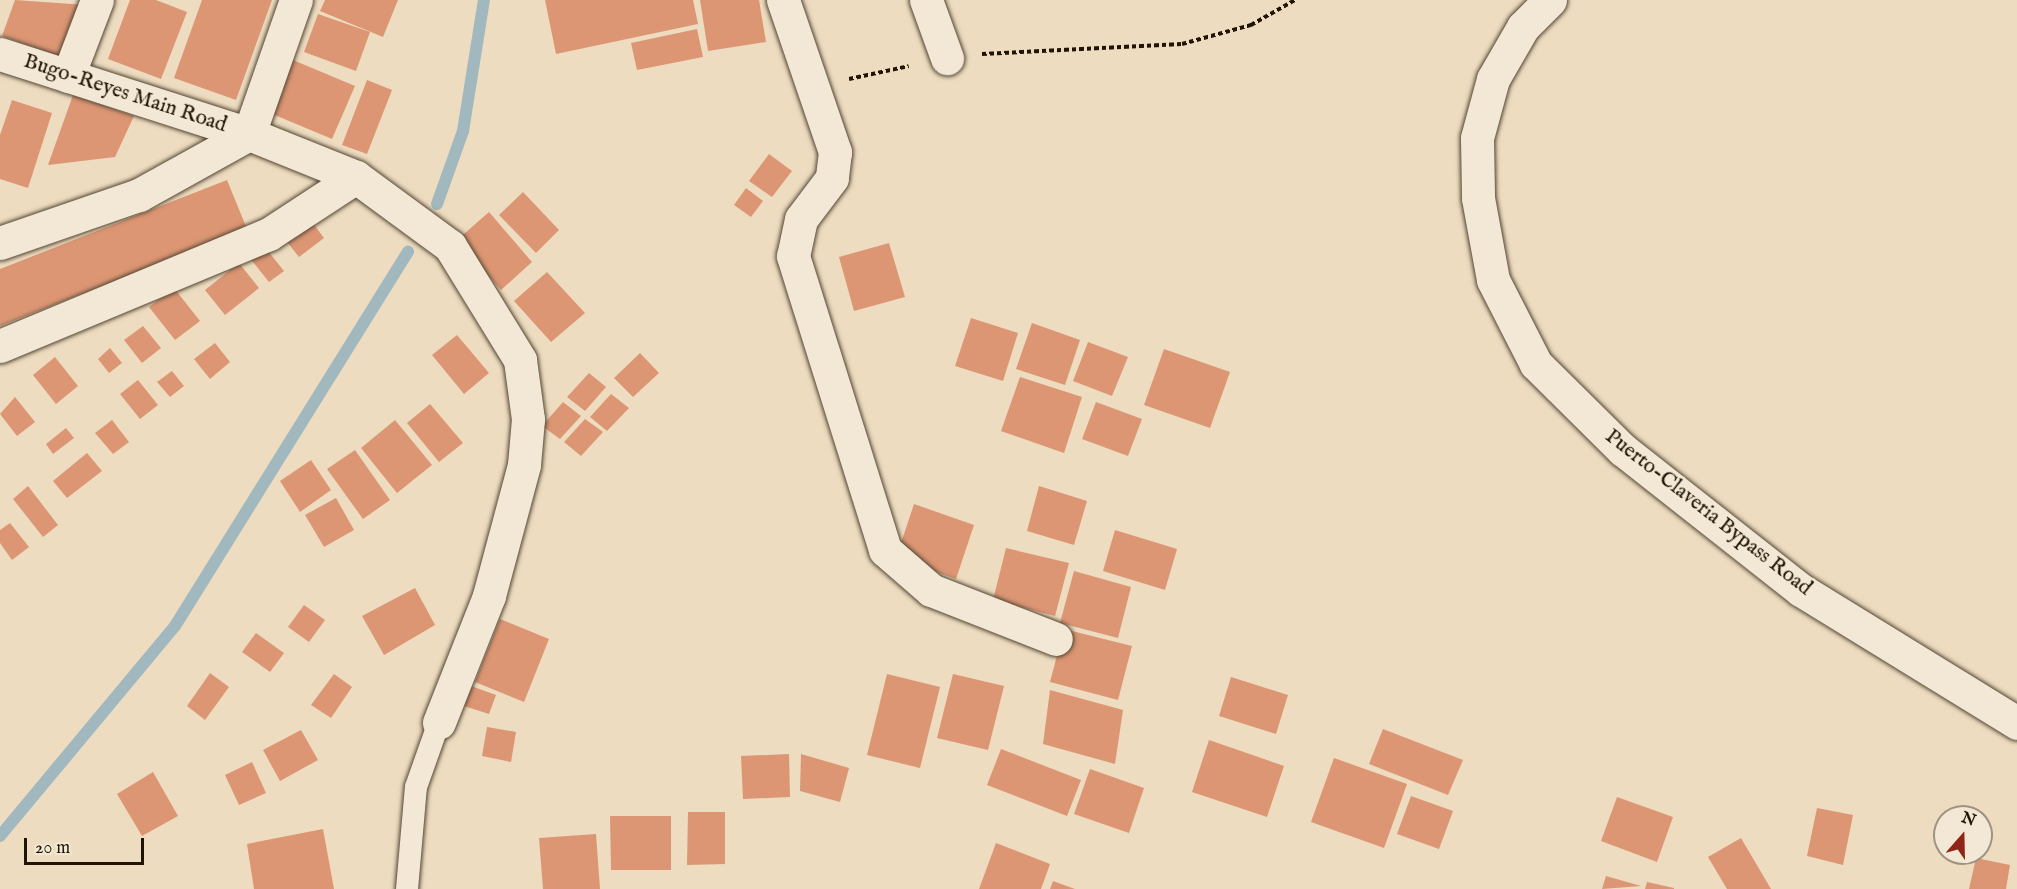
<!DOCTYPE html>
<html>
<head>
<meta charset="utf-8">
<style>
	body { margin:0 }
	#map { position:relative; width:2017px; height:889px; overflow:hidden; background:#eddcc0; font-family:"IM FELL English",serif }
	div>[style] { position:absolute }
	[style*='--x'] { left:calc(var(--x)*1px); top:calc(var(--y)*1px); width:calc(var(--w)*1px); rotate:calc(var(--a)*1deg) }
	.stream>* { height:12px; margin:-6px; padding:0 6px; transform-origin:6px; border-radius:6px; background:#a0b8be }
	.building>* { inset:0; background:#dc9674 }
	.path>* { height:4px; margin-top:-2px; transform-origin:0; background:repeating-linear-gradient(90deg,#201404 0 4.5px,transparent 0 7.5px) }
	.roads { filter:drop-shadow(0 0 2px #534633) drop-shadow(0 0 2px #534633) }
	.service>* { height:22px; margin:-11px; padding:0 11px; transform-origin:11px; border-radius:11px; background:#f3e8d6 }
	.minor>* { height:33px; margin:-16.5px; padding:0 16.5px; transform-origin:16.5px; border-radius:16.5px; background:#f3e8d6 }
	.tertiary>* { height:33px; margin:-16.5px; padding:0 16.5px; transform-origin:16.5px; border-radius:16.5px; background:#f3e8d6 }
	span { translate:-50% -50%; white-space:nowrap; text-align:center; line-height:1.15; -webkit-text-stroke:5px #f3e8d6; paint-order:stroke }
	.street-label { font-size:21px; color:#201404 }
	.north { position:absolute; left:1933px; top:805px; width:60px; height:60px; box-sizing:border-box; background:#f3e8d6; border:2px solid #9f9382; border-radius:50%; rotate:20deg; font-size:16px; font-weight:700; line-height:24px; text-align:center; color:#201404 }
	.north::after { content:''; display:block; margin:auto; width:21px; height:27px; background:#8f2418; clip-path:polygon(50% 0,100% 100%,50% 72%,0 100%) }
	.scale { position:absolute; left:24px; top:838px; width:120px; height:27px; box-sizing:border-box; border:3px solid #201404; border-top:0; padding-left:8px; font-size:18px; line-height:21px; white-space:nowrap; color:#201404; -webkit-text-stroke:4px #f3e8d6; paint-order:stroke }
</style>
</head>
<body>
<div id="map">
	<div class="stream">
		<div style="--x:437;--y:204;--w:77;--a:-70.4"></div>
		<div style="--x:463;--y:131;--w:133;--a:-80.9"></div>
		<div style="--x:0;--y:836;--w:273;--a:-50.2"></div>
		<div style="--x:175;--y:626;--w:441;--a:-58.1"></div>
	</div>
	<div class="building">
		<div style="clip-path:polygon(15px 0,86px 5px,66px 59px,2px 36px)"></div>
		<div style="clip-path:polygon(130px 0,156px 0,187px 12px,161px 79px,108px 59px)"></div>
		<div style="clip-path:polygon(202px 0,272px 0,236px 100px,174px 78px)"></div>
		<div style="clip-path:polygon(325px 0,398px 0,383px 37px,320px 11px)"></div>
		<div style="clip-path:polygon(545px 0,693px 0,698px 24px,556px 54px)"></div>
		<div style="clip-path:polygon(700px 0,759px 0,766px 42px,708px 51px)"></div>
		<div style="clip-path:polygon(318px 14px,370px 32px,356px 71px,304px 52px)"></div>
		<div style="clip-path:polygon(697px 29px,703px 57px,637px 70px,631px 43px)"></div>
		<div style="clip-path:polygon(293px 60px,355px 86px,332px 139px,270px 113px)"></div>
		<div style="clip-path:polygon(367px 80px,392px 90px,367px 154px,342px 145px)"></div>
		<div style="clip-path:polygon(73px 95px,134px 116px,115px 157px,48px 165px)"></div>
		<div style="clip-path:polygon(12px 100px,52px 113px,28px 188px,0 179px,0 135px)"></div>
		<div style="clip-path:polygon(769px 154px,792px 171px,772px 197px,749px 181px)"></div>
		<div style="clip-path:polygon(227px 180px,247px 229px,0 326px,0 269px)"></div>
		<div style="clip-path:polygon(746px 188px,763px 201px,751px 217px,734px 205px)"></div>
		<div style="clip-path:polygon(523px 192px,559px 230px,536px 253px,499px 215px)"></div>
		<div style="clip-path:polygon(489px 212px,532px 262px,501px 290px,457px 240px)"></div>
		<div style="clip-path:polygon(309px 218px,324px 238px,299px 257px,284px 238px)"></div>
		<div style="clip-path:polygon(889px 243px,905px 297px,854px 311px,839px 257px)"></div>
		<div style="clip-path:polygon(264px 246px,284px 271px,269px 282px,249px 257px)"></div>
		<div style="clip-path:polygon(239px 263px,259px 288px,225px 315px,205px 290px)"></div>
		<div style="clip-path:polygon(547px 272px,585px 313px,551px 342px,514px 301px)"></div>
		<div style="clip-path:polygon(174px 288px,200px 321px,175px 340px,149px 307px)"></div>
		<div style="clip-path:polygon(971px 318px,1018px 333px,1003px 381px,955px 366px)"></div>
		<div style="clip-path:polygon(1032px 323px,1080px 340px,1065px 385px,1016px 369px)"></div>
		<div style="clip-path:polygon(143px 326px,161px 348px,142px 363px,124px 340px)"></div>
		<div style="clip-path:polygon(457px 335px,489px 373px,464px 394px,432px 355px)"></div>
		<div style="clip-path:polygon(1088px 342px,1128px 357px,1112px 396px,1073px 381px)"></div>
		<div style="clip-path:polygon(215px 343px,230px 362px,210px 379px,194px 359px)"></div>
		<div style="clip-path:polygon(110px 348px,122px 363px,109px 373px,98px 359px)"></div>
		<div style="clip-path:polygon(1164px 349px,1230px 372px,1210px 428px,1144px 405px)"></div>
		<div style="clip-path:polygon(640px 353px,659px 373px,633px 397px,614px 378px)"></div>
		<div style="clip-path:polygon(55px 357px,78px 386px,56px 404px,33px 375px)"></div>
		<div style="clip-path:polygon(172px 371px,184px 386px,170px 397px,157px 382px)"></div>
		<div style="clip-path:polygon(589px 373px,606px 387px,585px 411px,567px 397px)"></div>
		<div style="clip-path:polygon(1020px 377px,1082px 397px,1064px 453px,1001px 431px)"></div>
		<div style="clip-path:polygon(138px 380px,158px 405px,140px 419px,120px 394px)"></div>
		<div style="clip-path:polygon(611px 394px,629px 408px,607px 431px,590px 417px)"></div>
		<div style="clip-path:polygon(15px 397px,35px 422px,17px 436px,0 414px)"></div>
		<div style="clip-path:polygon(563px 402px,581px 416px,560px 439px,542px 426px)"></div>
		<div style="clip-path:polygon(1096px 402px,1142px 419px,1128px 456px,1082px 439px)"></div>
		<div style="clip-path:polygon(430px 404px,463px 443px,439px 462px,407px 423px)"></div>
		<div style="clip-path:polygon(585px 419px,603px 432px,581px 456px,564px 442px)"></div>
		<div style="clip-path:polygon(112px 420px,129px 442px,113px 454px,95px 433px)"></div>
		<div style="clip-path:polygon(395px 420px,432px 465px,397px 493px,361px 448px)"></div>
		<div style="clip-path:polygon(66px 428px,74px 438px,53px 454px,46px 444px)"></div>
		<div style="clip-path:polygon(355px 450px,390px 500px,363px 519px,327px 469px)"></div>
		<div style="clip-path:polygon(87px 453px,102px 471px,67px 498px,53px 481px)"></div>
		<div style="clip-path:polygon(311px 460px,331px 490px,300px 512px,280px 481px)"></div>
		<div style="clip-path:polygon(28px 486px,58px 525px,43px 537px,13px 499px)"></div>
		<div style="clip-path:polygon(1039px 486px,1087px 501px,1074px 545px,1027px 531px)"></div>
		<div style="clip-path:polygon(336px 498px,354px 530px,324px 547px,305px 515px)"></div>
		<div style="clip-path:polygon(914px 504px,974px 525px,956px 579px,896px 558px)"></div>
		<div style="clip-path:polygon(10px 523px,29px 547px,12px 560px,0 543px,0 530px)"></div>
		<div style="clip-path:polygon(1115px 530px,1177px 549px,1165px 590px,1103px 571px)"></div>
		<div style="clip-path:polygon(1006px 548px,1069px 563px,1055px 616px,993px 600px)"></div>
		<div style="clip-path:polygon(1074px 571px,1131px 587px,1118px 638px,1060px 623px)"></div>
		<div style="clip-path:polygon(415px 588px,435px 625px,384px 655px,362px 616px)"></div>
		<div style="clip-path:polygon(304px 605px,325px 620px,309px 642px,288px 627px)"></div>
		<div style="clip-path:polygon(500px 619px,549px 639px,524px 702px,475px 682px)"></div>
		<div style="clip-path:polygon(1064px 629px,1132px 646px,1118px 700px,1050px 682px)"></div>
		<div style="clip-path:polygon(256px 633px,284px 653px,270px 672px,242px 652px)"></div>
		<div style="clip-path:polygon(210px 673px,229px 687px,205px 720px,187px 706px)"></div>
		<div style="clip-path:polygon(334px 674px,352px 687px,331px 718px,311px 705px)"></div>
		<div style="clip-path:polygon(887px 674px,940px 687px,920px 768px,867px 755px)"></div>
		<div style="clip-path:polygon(953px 674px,1004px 686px,988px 750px,937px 738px)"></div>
		<div style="clip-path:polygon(1231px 677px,1288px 695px,1276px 734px,1219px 716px)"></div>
		<div style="clip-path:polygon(471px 686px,496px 695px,489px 714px,464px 706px)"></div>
		<div style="clip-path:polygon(1050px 690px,1123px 710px,1115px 764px,1043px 744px)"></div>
		<div style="clip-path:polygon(487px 727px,516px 732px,511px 762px,482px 756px)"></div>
		<div style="clip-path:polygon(1383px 729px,1463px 760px,1448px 795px,1369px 764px)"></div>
		<div style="clip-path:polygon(301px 730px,318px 760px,280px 781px,263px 750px)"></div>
		<div style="clip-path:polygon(1209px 740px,1284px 766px,1267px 817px,1192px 792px)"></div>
		<div style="clip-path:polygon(1001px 749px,1081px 780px,1067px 816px,987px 785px)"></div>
		<div style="clip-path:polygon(789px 754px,790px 797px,743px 799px,741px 756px)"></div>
		<div style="clip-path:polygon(801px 754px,849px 768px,840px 802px,800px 791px)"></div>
		<div style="clip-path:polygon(1334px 758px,1407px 784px,1384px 848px,1311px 822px)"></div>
		<div style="clip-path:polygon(252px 762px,266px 793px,239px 805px,225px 775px)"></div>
		<div style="clip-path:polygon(1090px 769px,1144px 788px,1129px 833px,1074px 814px)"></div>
		<div style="clip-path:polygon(153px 772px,178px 816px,142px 836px,117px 794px)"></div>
		<div style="clip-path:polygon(1411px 796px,1453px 811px,1439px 849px,1397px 834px)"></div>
		<div style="clip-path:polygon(1617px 797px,1673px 817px,1657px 862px,1601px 841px)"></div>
		<div style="clip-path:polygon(1817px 808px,1853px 815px,1843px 865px,1807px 856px)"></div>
		<div style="clip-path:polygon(688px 812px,725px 812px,725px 864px,687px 865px)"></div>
		<div style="clip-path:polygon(610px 816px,671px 816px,671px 870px,611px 870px)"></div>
		<div style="clip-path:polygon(323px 829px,334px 889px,254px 889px,247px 844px)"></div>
		<div style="clip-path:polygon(596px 834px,600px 889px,543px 889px,539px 838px)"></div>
		<div style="clip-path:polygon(1741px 838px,1771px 889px,1727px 889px,1708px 857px)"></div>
		<div style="clip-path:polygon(996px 843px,1050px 864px,1041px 889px,979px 889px)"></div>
		<div style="clip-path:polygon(1976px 858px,2010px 865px,2006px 889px,1969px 889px)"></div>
		<div style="clip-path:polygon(1606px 876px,1641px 886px,1602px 889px)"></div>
		<div style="clip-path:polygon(1053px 881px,1075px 889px,1050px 889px)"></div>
		<div style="clip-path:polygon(1647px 882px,1674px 888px,1674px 889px,1645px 889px)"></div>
	</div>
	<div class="path">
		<div style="--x:982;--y:54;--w:200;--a:-2.9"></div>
		<div style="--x:1182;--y:44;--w:72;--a:-15.4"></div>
		<div style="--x:1251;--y:25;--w:51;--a:-29.6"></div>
		<div style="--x:849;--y:79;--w:61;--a:-12.2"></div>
	</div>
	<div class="roads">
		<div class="service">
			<div style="--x:407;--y:889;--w:102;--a:-85"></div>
			<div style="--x:416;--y:787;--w:69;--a:-70.5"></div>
		</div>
		<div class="minor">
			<div style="--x:783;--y:0;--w:161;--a:71.1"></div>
			<div style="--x:835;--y:152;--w:26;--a:97"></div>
			<div style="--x:832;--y:178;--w:51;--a:127.1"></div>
			<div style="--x:801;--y:219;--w:38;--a:102"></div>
			<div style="--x:793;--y:256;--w:308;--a:72.6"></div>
			<div style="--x:885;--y:550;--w:61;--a:41"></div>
			<div style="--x:931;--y:590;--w:134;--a:21.4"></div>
			<div style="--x:926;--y:0;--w:62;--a:70.1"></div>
			<div style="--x:68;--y:76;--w:81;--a:-69.1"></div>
			<div style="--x:249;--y:134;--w:115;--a:21.9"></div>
			<div style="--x:356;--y:177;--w:117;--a:36.3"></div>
			<div style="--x:450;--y:246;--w:134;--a:58.4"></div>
			<div style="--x:520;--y:360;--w:60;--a:82.3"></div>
			<div style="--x:528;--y:419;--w:46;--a:95"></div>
			<div style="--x:524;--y:465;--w:136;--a:105"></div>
			<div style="--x:489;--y:596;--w:136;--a:111.6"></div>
			<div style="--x:0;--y:243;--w:147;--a:-19.1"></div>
			<div style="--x:139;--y:195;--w:126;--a:-29"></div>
			<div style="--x:249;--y:134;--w:142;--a:-70.7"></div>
			<div style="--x:0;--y:346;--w:291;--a:-22.6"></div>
			<div style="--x:269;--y:234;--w:104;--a:-33.2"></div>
		</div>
		<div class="tertiary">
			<div style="--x:1550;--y:0;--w:38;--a:135"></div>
			<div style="--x:1523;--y:27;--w:60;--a:120"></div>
			<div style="--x:1493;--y:79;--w:61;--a:105.2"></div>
			<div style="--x:1477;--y:138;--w:60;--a:89"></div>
			<div style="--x:1478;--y:198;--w:83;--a:79.6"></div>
			<div style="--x:1493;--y:280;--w:94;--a:62.9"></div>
			<div style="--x:1536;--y:364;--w:122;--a:44.7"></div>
			<div style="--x:1623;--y:450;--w:226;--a:38.2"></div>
			<div style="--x:1801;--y:590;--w:254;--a:31.6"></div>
			<div style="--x:0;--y:54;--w:262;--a:17.8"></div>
		</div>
	</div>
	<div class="street-label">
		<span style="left:125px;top:94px;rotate:18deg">Bugo-Reyes Main Road</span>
		<span style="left:1708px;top:513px;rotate:38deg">Puerto-Claveria Bypass Road</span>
	</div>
	<div class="north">N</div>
	<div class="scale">20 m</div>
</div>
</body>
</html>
